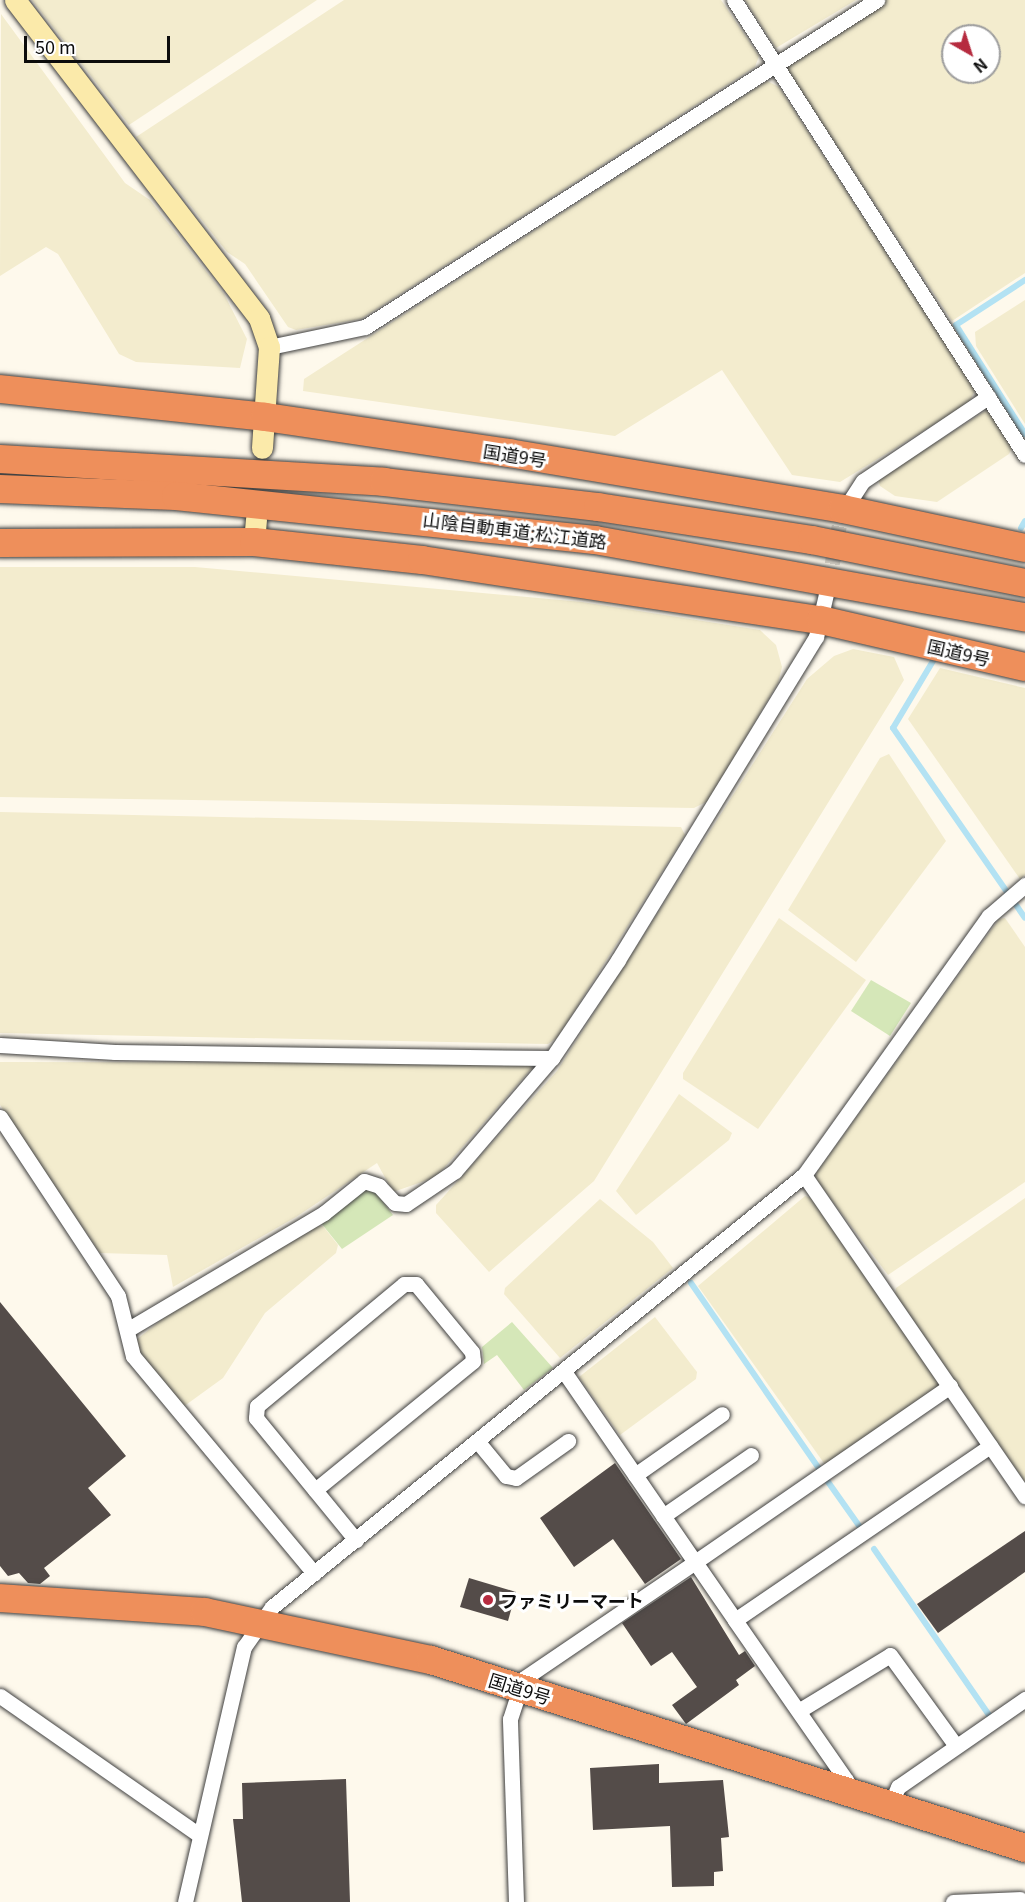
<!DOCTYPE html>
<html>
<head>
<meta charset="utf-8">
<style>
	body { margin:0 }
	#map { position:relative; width:1025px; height:1902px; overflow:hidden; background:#fef9ec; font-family:Georgia,"Noto Sans JP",serif }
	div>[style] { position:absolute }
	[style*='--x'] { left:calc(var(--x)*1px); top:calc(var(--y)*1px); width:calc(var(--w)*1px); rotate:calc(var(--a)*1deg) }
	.farmland>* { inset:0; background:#f3ecce }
	.green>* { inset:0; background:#d5e7b8 }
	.stream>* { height:6px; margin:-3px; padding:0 3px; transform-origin:3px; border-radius:3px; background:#b3e2f3 }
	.building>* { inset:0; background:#544c49 }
	.street-tunnel>* { height:15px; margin-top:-7.5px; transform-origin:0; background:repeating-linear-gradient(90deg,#dad5ca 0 15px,transparent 0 23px) }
	.roads { filter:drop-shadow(0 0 2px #3f3f3f) drop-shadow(0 0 2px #3f3f3f) }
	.street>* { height:15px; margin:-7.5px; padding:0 7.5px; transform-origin:7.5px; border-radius:7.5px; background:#fff }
	.secondary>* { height:21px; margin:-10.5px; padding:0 10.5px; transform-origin:10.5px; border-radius:10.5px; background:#fbeaaa }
	.highway>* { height:28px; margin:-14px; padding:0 14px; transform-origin:14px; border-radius:14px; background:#ee8f5b }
	.dots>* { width:16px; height:16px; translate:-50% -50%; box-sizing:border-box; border:3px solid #fff; border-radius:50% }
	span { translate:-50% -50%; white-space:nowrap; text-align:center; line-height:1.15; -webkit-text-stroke:6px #fff; paint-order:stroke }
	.street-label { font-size:18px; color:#0c0c0c }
	.poi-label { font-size:18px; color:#0c0c0c; font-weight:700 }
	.left { translate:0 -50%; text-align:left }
	.north { position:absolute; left:941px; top:24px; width:60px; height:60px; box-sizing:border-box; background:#fff; border:2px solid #9e9e9e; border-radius:50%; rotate:141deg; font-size:16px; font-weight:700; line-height:24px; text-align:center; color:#0c0c0c }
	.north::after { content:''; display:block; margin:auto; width:21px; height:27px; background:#b62b3f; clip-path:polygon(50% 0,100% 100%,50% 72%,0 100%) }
	.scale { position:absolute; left:24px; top:36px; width:146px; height:27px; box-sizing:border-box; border:3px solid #0c0c0c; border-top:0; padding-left:8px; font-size:18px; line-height:21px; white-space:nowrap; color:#0c0c0c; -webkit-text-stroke:4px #fff; paint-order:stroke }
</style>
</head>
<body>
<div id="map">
	<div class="farmland">
		<div style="clip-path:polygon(32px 0,317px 0,129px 125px)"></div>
		<div style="clip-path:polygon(344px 0,721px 0,759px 56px,755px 67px,361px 319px,296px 330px,288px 327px,245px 264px,227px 252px,136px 137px)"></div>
		<div style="clip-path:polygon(745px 0,856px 0,776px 48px)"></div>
		<div style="clip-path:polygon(evenodd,885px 0,1025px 0,1025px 273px,952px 321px,786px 68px,885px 0,953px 36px,989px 36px,989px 72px,953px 72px,953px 36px)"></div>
		<div style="clip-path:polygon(1px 14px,125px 183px,150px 200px,224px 294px,247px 339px,240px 368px,136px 362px,119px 354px,58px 254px,46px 247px,0 276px)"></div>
		<div style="clip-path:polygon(767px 81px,779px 87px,975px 390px,969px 403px,840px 482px,792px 475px,722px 370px,615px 436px,303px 391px,304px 379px)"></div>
		<div style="clip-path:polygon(1025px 300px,1025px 424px,976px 346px,975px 332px)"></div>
		<div style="clip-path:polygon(987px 410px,1013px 446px,1009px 454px,937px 502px,895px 496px,880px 486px,878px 479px)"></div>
		<div style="clip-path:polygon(0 567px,195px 567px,582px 602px,760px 630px,776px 645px,782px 667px,778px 683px,708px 801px,694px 808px,0 797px)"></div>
		<div style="clip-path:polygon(853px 649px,894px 657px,904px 680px,594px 1181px,489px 1272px,436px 1213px,436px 1205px,557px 1071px,807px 679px,834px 656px)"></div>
		<div style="clip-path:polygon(940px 668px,1025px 688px,1025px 875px,1020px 879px,908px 719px)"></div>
		<div style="clip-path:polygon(889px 754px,946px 841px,856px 962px,788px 910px,880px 758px)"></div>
		<div style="clip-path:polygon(0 812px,681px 827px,685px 835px,558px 1037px,548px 1044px,0 1033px)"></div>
		<div style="clip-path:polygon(779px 918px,866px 980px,758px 1129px,683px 1079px,683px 1073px)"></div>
		<div style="clip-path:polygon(1005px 918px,1025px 947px,1025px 1182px,888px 1275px,815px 1178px,817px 1172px,999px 919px)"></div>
		<div style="clip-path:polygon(0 1062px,527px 1063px,532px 1068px,436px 1177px,393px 1192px,377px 1163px,296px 1217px,173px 1287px,167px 1255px,100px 1253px,0 1105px)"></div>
		<div style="clip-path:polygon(679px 1094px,732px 1133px,729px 1140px,636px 1215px,616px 1191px)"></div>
		<div style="clip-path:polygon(805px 1196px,814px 1199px,942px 1386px,826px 1466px,698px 1286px)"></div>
		<div style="clip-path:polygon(1025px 1198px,1025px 1482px,895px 1294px,896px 1288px)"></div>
		<div style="clip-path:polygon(600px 1199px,653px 1242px,673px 1268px,560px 1358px,504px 1294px,505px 1288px)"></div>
		<div style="clip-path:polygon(314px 1226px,323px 1226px,338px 1245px,336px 1253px,265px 1313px,223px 1378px,183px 1407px,141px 1358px,136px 1340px,179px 1306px)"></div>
		<div style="clip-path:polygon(655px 1317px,697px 1372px,696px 1379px,620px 1435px,579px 1377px)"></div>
	</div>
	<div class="green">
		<div style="clip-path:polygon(871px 980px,911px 1003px,890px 1036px,851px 1011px)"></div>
		<div style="clip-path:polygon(365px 1187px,373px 1189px,393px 1215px,342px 1249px,321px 1223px)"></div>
		<div style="clip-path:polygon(512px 1322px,553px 1368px,524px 1390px,497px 1355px,484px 1364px,482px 1347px)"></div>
	</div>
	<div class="stream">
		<div style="--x:1025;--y:280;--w:82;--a:146.9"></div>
		<div style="--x:956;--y:325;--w:129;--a:57.7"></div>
		<div style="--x:1021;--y:528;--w:8;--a:-60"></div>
		<div style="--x:933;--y:661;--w:78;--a:120.8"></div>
		<div style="--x:893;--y:728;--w:231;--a:55.2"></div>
		<div style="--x:691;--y:1283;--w:227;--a:55.4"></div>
		<div style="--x:826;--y:1479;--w:59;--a:54.7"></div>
		<div style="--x:874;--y:1549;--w:202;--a:55.3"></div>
	</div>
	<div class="building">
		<div style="clip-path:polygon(0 1302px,126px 1456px,88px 1488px,111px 1515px,44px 1568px,50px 1576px,40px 1584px,28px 1583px,19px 1573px,8px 1576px,0 1566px)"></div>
		<div style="clip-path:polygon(615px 1463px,681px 1559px,645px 1584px,613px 1539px,574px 1567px,540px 1518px)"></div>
		<div style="clip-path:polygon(1025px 1531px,1025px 1572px,938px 1633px,917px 1604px)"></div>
		<div style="clip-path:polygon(691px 1577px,739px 1655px,745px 1651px,755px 1666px,736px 1680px,739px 1685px,686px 1724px,672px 1705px,697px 1687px,672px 1652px,651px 1666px,622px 1623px)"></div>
		<div style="clip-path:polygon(469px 1578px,516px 1592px,508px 1621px,460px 1607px)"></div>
		<div style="clip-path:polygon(659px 1764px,659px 1783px,723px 1780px,729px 1837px,721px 1838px,723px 1871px,714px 1872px,714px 1886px,672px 1887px,670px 1826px,593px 1830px,590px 1768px)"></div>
		<div style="clip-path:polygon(346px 1779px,350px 1902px,242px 1902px,233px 1819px,243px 1819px,242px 1783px)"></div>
	</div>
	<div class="street-tunnel">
		<div style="--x:828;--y:586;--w:65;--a:-79.4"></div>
	</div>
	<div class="roads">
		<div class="street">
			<div style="--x:734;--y:0;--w:540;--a:57.4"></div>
			<div style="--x:269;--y:347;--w:98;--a:-11.8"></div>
			<div style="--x:365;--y:327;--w:608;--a:-32.57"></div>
			<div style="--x:842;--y:513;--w:38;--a:-57"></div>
			<div style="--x:863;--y:481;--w:151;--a:-33.9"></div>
			<div style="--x:0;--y:1045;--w:115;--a:3.5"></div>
			<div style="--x:115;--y:1052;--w:437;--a:0.8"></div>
			<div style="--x:0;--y:1117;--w:214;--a:56.6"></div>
			<div style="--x:118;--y:1296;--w:62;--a:76"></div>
			<div style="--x:133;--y:1356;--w:283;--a:50.2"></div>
			<div style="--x:804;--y:1175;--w:390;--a:55.5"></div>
			<div style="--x:127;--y:1330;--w:229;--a:-30.7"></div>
			<div style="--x:324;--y:1213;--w:51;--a:-38.7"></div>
			<div style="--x:364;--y:1181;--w:16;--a:18"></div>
			<div style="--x:379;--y:1186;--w:23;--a:47"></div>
			<div style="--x:395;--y:1203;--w:11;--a:5"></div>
			<div style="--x:406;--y:1204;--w:59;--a:-34"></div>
			<div style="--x:455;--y:1171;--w:149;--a:-49.4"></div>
			<div style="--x:552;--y:1058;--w:118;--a:-56"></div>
			<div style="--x:618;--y:960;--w:379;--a:-58.5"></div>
			<div style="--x:816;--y:637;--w:44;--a:-76.9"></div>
			<div style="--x:565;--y:1373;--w:229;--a:55.5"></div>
			<div style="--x:695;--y:1562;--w:310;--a:-34.6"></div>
			<div style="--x:478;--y:1442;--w:44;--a:50.5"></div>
			<div style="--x:506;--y:1476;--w:10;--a:11"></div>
			<div style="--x:516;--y:1478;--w:64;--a:-35.4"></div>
			<div style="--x:635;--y:1475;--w:106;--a:-35"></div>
			<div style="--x:315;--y:1490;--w:204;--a:-39.2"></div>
			<div style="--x:473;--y:1361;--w:9;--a:-96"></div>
			<div style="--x:472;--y:1352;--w:88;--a:-129.5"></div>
			<div style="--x:416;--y:1284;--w:12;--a:180"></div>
			<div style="--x:404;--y:1284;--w:191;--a:140.3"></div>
			<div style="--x:257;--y:1406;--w:12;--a:95"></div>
			<div style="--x:256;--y:1418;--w:158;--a:50.7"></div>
			<div style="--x:663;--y:1516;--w:107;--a:-34.7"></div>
			<div style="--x:0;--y:1696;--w:243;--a:34.9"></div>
			<div style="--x:800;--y:1710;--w:105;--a:-31.4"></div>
			<div style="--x:890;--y:1655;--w:112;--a:54"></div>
			<div style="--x:846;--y:1792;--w:12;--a:-90"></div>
			<div style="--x:846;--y:1780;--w:195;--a:-124.8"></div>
			<div style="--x:735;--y:1620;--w:309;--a:-34.3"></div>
			<div style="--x:889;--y:1808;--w:23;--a:-67"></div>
			<div style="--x:898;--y:1787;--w:155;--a:-34.7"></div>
			<div style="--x:185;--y:1902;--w:262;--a:-77"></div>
			<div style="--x:244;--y:1647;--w:49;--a:-55"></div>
			<div style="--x:272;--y:1607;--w:685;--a:-39.08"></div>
			<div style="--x:804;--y:1175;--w:318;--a:-54.5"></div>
			<div style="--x:989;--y:916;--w:48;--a:-40.7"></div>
			<div style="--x:516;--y:1902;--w:183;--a:-91.9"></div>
			<div style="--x:510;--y:1719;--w:42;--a:-72"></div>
			<div style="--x:523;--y:1679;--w:208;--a:-34.2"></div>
			<div style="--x:695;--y:1562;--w:70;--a:55.4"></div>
			<div style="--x:953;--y:1902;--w:67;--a:-2.6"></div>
		</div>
		<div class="secondary">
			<div style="--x:15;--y:0;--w:401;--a:52.5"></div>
			<div style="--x:259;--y:318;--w:31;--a:71"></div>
			<div style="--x:269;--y:347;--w:101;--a:94"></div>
			<div style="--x:254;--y:542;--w:23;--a:-85"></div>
		</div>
		<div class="highway">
			<div style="--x:0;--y:389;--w:266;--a:6"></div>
			<div style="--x:265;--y:417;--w:247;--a:8.4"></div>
			<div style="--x:509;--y:453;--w:339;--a:9.5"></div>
			<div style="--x:843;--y:509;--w:186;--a:12.1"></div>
			<div style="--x:0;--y:459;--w:385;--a:3.4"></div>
			<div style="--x:384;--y:482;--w:215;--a:6.7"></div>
			<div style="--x:598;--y:507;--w:217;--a:8.8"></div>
			<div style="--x:812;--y:540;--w:217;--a:11.4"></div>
			<div style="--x:0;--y:489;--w:176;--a:2.3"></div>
			<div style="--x:176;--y:496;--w:421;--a:6"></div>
			<div style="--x:595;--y:540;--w:437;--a:10.2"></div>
			<div style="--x:0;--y:543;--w:254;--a:-0.2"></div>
			<div style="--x:254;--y:542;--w:169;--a:6.1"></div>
			<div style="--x:422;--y:560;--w:403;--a:8.6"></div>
			<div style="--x:821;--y:620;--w:209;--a:13"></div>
			<div style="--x:0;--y:1598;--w:205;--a:3.9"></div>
			<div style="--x:205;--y:1612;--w:231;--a:12"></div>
			<div style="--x:431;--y:1660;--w:623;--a:17.56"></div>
		</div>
	</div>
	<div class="dots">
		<div style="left:488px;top:1600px;background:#b62b3f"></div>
	</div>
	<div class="street-label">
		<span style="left:515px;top:455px;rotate:9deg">国道9号</span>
		<span style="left:515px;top:530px;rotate:7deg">山陰自動車道;松江道路</span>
		<span style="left:959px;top:652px;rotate:13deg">国道9号</span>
		<span style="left:520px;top:1688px;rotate:17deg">国道9号</span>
	</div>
	<div class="poi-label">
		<span class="left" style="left:500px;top:1600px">ファミリーマート</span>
	</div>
	<div class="north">N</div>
	<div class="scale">50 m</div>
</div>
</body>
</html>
